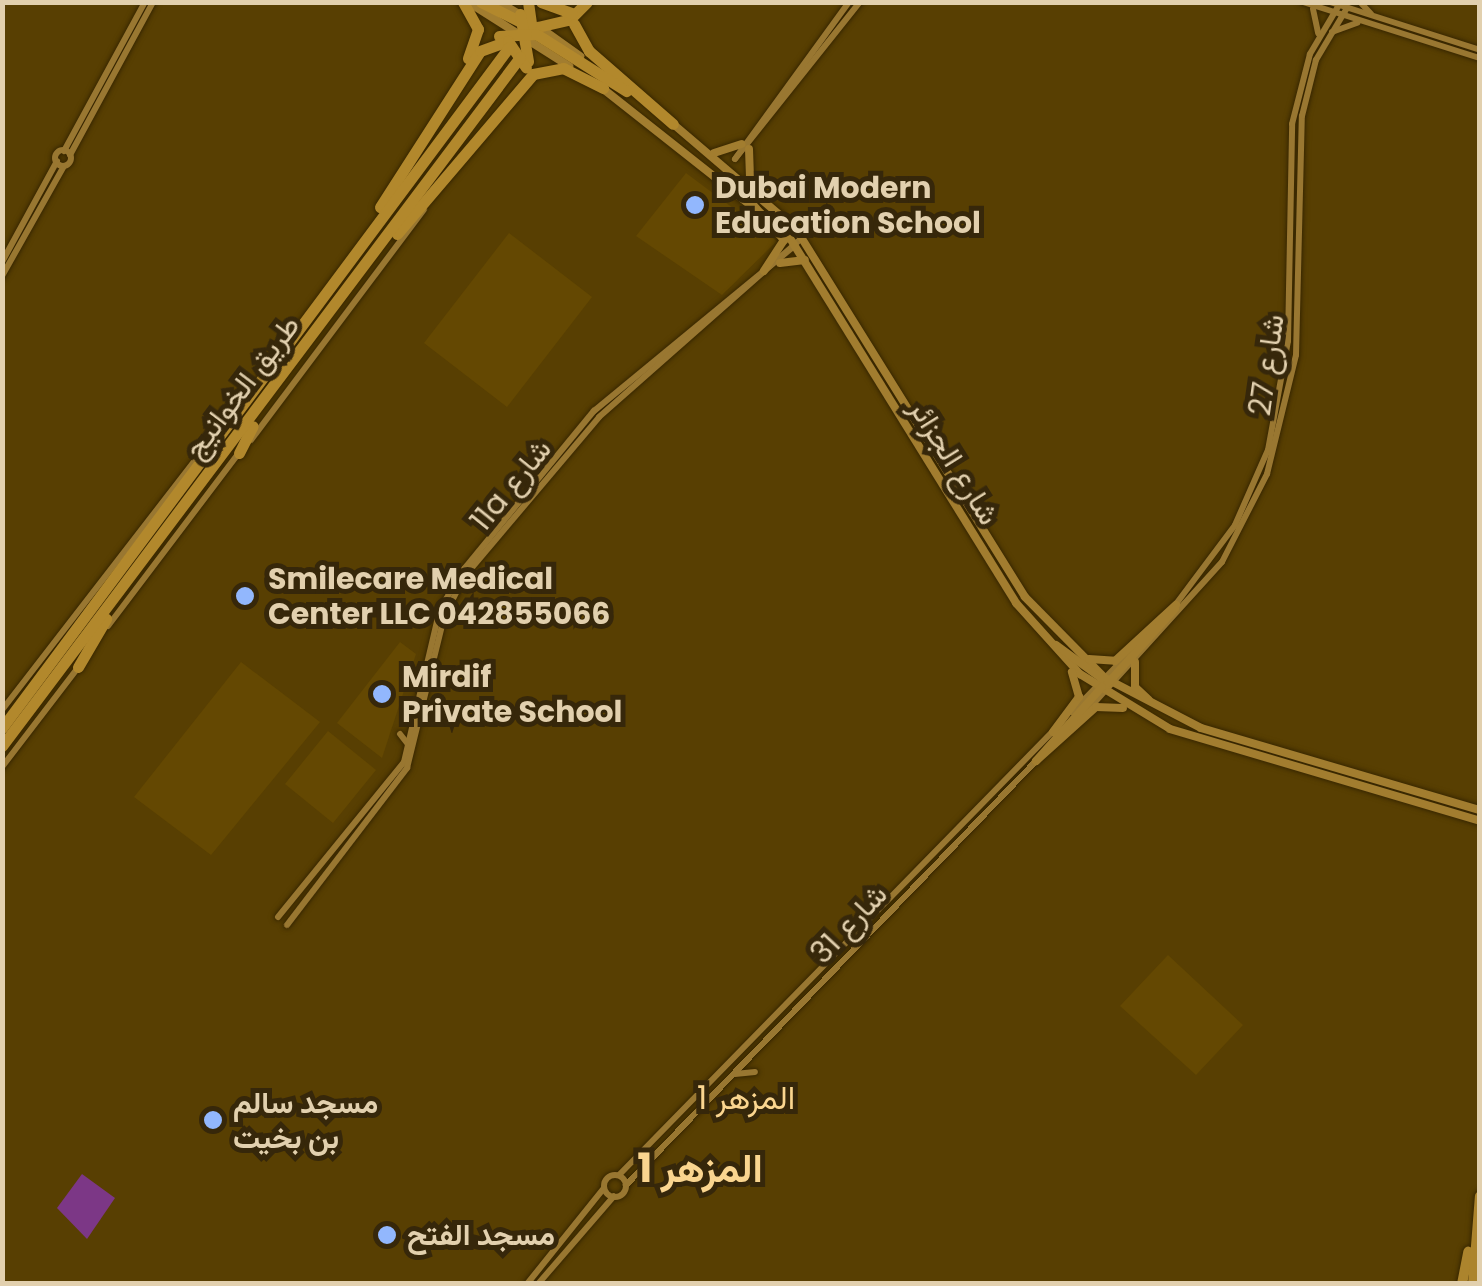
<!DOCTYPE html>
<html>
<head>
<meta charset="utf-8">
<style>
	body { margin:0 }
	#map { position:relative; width:1482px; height:1286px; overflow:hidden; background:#583f02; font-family:Poppins,Vazirmatn,sans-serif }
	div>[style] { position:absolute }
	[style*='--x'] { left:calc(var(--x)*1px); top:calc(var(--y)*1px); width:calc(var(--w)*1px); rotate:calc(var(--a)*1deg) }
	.built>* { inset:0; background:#644802 }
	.green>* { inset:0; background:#7c3786 }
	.roads { filter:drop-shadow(0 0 2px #382700) drop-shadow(0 0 2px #382700) }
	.tertiary>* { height:6px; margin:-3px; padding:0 3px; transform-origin:3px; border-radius:3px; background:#997731 }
	.tertiary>.ring { margin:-3px; padding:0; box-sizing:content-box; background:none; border:6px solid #997731; border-radius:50% }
	.secondary>* { height:8px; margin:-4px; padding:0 4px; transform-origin:4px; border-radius:4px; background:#a27d2f }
	.primary>* { height:10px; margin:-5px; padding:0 5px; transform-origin:5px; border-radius:5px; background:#ac842d }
	.trunk>* { height:11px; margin:-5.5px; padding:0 5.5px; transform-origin:5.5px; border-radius:5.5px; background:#b2882c }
	.dots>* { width:28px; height:28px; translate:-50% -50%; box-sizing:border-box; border:5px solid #36270a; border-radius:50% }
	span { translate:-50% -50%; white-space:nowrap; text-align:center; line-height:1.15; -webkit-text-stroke:10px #36270a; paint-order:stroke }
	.poi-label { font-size:30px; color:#e2d0ae; font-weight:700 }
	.left { translate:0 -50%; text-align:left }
	.street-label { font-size:30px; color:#e2d0ae }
	.neighbourhood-label { font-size:32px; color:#fad58f }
	.district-label { font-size:40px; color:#fad58f; font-weight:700 }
	.frame { position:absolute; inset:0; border:5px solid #e2d0ae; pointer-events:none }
</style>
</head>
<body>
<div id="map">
	<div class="built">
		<div style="clip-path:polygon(686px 173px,777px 241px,722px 295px,636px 236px)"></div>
		<div style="clip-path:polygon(509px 233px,592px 297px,507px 407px,424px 343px)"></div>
		<div style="clip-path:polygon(400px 642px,416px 654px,382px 758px,337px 723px)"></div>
		<div style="clip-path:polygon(241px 662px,320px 722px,211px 855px,134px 797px)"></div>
		<div style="clip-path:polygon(328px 731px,376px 770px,333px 823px,285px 784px)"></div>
		<div style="clip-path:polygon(1168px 955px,1243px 1025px,1196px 1075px,1120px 1006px)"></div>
	</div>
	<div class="green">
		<div style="clip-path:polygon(82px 1174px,115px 1198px,87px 1239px,57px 1208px)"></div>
	</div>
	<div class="roads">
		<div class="tertiary">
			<div style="--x:849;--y:2;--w:194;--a:126"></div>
			<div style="--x:735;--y:159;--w:201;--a:-51.5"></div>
			<div style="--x:1303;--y:2;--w:186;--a:17.6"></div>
			<div style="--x:1330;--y:2;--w:157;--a:17.7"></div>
			<div style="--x:1360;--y:2;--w:16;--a:47"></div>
			<div style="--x:1313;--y:9;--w:25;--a:78"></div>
			<div style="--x:1332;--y:32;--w:27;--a:-20"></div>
			<div class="ring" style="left:55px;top:150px;width:10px;height:10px"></div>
			<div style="--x:64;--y:151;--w:170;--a:-61.5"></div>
			<div style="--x:70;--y:155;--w:174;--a:-61.5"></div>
			<div style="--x:2;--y:262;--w:115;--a:-61.4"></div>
			<div style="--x:2;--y:276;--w:126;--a:-60.6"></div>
			<div style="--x:251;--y:440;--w:288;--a:-53.1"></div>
			<div style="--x:1173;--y:608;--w:104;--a:-53.2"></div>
			<div style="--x:1235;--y:525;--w:82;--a:-66.3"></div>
			<div style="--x:1268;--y:450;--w:111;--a:-79.6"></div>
			<div style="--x:1288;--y:341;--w:217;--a:-88.9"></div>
			<div style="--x:1292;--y:124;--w:72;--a:-75.6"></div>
			<div style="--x:1310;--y:54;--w:57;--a:-59.4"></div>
			<div style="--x:108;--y:626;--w:217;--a:-52.9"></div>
			<div style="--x:2;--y:710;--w:386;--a:-52.3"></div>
			<div style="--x:1072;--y:712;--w:92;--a:-45.9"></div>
			<div style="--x:1085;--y:713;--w:204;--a:-47.8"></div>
			<div style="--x:1222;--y:562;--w:99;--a:-62.9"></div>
			<div style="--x:1267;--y:474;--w:122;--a:-76.3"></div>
			<div style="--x:1296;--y:355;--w:239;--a:-88.6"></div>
			<div style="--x:1302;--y:116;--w:58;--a:-76"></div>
			<div style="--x:1316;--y:60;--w:61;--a:-59.2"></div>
			<div style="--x:400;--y:734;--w:16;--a:52"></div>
			<div style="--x:2;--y:767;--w:128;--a:-52.6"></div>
			<div style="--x:278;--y:917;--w:200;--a:-50.9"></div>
			<div style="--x:404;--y:762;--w:157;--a:-76.8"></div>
			<div style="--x:440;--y:609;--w:47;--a:-59"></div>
			<div style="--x:464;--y:569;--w:205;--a:-50.6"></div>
			<div style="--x:594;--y:411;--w:259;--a:-39.5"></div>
			<div style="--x:287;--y:925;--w:198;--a:-52.6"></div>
			<div style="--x:407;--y:768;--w:155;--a:-76.2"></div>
			<div style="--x:444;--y:617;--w:45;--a:-63.4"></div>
			<div style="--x:464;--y:577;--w:209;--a:-49.8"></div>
			<div style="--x:599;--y:417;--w:272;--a:-41.4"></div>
			<div style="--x:735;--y:1074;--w:20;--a:-6"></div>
			<div style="--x:619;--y:1175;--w:625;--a:-45.65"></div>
			<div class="ring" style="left:604px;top:1175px;width:16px;height:16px"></div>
			<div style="--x:626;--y:1185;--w:591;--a:-45.96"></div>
			<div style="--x:527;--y:1284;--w:123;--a:-51.3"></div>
			<div style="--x:538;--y:1284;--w:116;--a:-49.2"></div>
		</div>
		<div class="secondary">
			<div style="--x:468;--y:2;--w:120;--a:32.4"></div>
			<div style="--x:499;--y:2;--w:27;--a:31"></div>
			<div style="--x:538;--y:26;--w:52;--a:35.5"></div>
			<div style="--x:602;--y:88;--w:237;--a:38.3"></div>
			<div style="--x:788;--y:235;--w:433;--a:58.2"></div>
			<div style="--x:1016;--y:603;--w:96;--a:48"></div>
			<div style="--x:1080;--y:674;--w:105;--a:31.4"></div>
			<div style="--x:1170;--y:729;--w:323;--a:16.5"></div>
			<div style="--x:672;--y:123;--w:163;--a:40.5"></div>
			<div style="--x:796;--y:229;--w:433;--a:58.1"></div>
			<div style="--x:1025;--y:597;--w:114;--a:45.4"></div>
			<div style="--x:1105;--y:678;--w:108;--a:27.5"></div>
			<div style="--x:1201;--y:728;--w:291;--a:16.4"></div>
			<div style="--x:749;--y:149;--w:31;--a:88"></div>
			<div style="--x:714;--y:153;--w:29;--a:-18"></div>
			<div style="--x:748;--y:199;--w:55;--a:48.7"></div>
			<div style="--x:784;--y:240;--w:37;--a:123"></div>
			<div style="--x:780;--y:263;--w:25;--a:-7"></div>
			<div style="--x:1056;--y:645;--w:66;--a:36.3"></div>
			<div style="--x:1089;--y:659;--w:26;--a:4"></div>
			<div style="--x:1115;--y:661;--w:83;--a:-42.6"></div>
			<div style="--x:1135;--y:662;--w:25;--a:90"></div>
			<div style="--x:1135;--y:687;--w:19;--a:43"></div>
			<div style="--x:1107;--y:684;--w:101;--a:-47.8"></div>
			<div style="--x:1053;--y:732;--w:44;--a:-53.4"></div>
			<div style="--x:1079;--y:697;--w:26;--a:-106"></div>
			<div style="--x:1036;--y:761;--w:81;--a:-42"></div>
			<div style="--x:1096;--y:707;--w:27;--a:2"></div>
			<div style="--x:1036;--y:761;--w:99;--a:-48.3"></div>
		</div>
		<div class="primary">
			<div style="--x:1462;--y:1284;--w:33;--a:-79"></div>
			<div style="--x:1473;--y:1284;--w:88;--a:-85.5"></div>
		</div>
		<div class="trunk">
			<div style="--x:463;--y:2;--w:31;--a:61"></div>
			<div style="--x:478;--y:29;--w:31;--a:109"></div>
			<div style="--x:481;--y:2;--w:58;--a:26.6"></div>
			<div style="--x:533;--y:28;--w:37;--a:-13"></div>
			<div style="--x:569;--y:20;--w:25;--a:-45"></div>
			<div style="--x:528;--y:2;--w:22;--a:82"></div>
			<div style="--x:541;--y:2;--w:33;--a:20"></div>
			<div style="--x:520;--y:14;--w:48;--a:80.3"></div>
			<div style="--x:574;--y:24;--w:31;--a:61"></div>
			<div style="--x:589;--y:51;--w:111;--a:41"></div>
			<div style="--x:499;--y:36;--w:37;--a:-3"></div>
			<div style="--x:536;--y:34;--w:107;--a:32.3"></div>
			<div style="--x:380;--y:207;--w:185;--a:-57.3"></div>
			<div style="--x:480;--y:51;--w:30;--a:-20"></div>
			<div style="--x:508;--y:41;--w:32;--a:56"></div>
			<div style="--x:397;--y:234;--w:210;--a:-49.6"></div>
			<div style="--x:533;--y:74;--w:31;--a:-11"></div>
			<div style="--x:563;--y:68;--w:45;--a:26.6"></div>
			<div style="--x:239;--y:453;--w:30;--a:-63"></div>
			<div style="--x:78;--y:667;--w:56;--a:-59.7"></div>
			<div style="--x:2;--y:728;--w:849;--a:-53.33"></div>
			<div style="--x:2;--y:746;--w:862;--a:-53.06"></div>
		</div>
	</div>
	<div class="dots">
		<div style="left:695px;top:205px;background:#92b7fd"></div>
		<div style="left:245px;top:596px;background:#92b7fd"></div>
		<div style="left:382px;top:694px;background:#92b7fd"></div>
		<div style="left:213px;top:1120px;background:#92b7fd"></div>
		<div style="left:387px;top:1235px;background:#92b7fd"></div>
	</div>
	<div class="poi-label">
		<span class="left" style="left:715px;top:205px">Dubai Modern<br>Education School</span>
		<span class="left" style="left:268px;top:596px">Smilecare Medical<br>Center LLC 042855066</span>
		<span class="left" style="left:402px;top:694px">Mirdif<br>Private School</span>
		<span class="left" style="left:233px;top:1120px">مسجد سالم<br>بن بخيت</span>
		<span class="left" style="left:407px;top:1235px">مسجد الفتح</span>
	</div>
	<div class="street-label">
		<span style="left:1267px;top:365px;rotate:-82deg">شارع 27</span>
		<span style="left:242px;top:387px;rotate:-53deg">طريق الخوانيج</span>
		<span style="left:954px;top:462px;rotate:58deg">شارع الجزائر</span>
		<span style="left:511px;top:485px;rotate:-51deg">11a شارع</span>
		<span style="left:849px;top:924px;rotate:-47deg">شارع 31</span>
	</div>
	<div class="neighbourhood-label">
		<span style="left:746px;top:1098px">المزهر 1</span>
	</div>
	<div class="district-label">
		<span style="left:700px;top:1168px">المزهر 1</span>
	</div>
	<div class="frame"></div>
</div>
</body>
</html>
